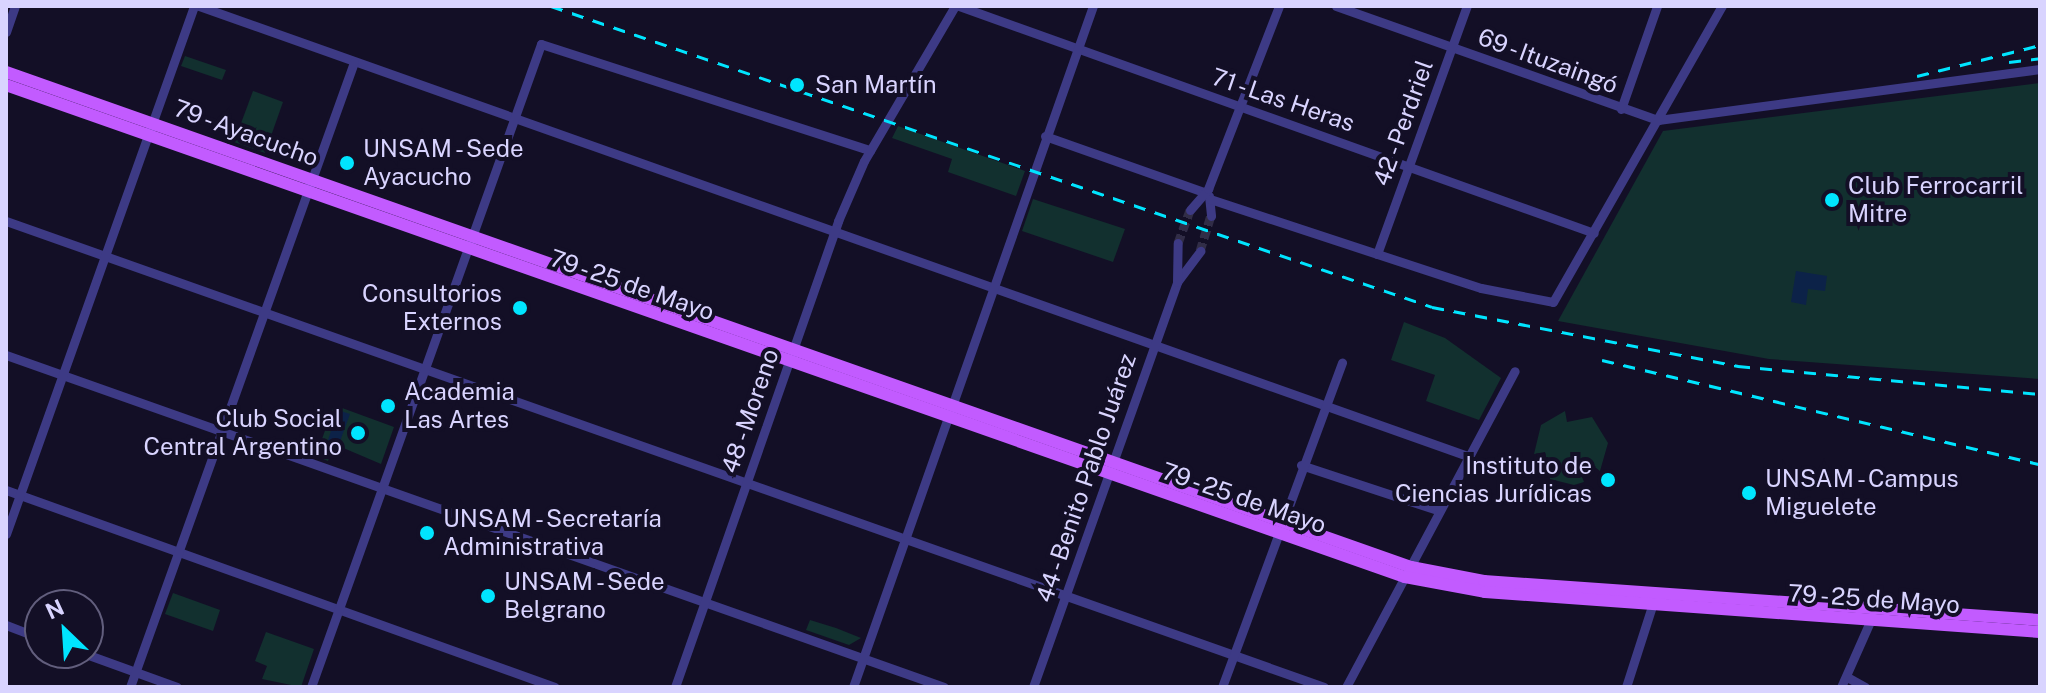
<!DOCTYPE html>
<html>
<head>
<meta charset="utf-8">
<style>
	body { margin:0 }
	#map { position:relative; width:2046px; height:693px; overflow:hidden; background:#130f26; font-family:"Public Sans",sans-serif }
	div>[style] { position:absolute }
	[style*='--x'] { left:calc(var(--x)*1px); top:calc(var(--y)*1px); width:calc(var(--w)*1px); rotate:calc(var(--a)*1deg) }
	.green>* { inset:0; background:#12302f }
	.water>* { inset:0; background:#0c2248 }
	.minor-tunnel>* { height:9px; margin-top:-4.5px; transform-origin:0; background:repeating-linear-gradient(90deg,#312d47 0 9px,transparent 0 13.5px) }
	.minor>* { height:9px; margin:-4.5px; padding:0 4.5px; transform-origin:4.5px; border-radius:4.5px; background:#3d3a85 }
	.major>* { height:12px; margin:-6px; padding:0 6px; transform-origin:6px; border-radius:6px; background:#c25bff }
	.rail>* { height:3px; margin-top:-1.5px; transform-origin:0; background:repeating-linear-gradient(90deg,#00e5ff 0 12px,transparent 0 22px) }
	.dots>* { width:22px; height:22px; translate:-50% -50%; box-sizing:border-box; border:4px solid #130f26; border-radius:50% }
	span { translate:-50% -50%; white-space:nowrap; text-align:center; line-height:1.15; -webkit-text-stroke:8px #130f26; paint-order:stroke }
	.street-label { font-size:24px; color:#d9d4ff }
	.poi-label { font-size:24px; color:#d9d4ff }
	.left { translate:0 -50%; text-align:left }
	.right { translate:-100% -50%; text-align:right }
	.frame { position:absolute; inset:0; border:8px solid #d9d4ff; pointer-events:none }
	.north { position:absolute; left:24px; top:589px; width:80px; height:80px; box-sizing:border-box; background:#130f26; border:2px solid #625e7d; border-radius:50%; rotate:335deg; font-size:22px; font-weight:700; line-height:32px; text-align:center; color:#d9d4ff }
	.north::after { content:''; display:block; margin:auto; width:28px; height:36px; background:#00e5ff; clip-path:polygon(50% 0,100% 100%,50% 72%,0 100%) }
</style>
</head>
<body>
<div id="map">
	<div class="green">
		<div style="clip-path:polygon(185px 56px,226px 70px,222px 80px,181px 66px)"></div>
		<div style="clip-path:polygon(2040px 83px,2040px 379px,1769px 359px,1558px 321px,1663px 131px)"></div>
		<div style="clip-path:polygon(253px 91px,283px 102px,265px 153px,234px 142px)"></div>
		<div style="clip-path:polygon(898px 126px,1025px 171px,1016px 196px,948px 172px,952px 159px,892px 138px)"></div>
		<div style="clip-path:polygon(1033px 199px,1125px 229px,1113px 262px,1022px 231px)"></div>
		<div style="clip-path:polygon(1404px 322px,1445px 338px,1501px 378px,1479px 420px,1426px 401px,1435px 375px,1391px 360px)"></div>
		<div style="clip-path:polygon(334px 405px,394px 427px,381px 464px,334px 444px,328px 461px,316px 456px)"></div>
		<div style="clip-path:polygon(1565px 411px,1567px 422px,1592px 417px,1608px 443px,1600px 471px,1591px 464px,1580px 472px,1584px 482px,1574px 485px,1550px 479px,1545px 452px,1534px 454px,1541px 425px)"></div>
		<div style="clip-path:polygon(173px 593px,220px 610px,213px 631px,165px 614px)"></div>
		<div style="clip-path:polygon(810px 620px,836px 628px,861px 638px,849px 645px,806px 630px)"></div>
		<div style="clip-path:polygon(266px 632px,314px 649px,301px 687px,262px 679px,267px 666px,255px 661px)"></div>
	</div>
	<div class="water">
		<div style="clip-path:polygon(1796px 271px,1827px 276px,1825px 291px,1808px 289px,1806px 305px,1791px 302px)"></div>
		<div style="clip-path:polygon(338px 410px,350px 414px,339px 444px,328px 440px)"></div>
	</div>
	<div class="minor-tunnel">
		<div style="--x:1178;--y:243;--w:35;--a:-70"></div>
		<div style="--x:1200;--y:251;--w:37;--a:-73"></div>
	</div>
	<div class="minor">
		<div style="--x:199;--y:6;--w:1346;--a:19.53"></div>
		<div style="--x:959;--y:6;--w:674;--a:19.67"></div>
		<div style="--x:1336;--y:6;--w:342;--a:19.5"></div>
		<div style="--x:1658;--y:120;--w:385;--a:-7.6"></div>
		<div style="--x:6;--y:32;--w:28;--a:-71"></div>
		<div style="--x:1621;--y:109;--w:109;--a:-70.7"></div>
		<div style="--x:1045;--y:136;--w:169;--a:19.4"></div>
		<div style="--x:1209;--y:196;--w:20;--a:84"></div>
		<div style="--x:1210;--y:199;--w:285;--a:18.2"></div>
		<div style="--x:1481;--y:288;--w:73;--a:11"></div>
		<div style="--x:1553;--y:302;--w:341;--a:-60.3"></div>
		<div style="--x:1190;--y:210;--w:28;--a:-49"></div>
		<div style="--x:1208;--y:189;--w:196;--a:-68.8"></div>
		<div style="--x:6;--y:221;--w:1398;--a:19.47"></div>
		<div style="--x:1377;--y:254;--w:264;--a:-70.1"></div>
		<div style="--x:1177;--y:282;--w:39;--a:-53"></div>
		<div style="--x:6;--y:355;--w:995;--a:19.49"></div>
		<div style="--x:1301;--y:465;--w:146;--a:18.3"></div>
		<div style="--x:6;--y:490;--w:583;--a:19.74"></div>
		<div style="--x:6;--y:534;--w:560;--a:-70.4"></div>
		<div style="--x:6;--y:625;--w:36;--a:21"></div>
		<div style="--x:83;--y:653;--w:100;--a:19.9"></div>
		<div style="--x:1847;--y:677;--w:21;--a:29"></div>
		<div style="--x:130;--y:687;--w:664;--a:-70.28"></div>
		<div style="--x:311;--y:687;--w:683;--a:-70.32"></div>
		<div style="--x:541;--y:44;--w:346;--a:17.9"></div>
		<div style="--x:675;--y:687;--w:494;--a:-70.7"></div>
		<div style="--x:838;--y:221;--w:65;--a:-66.6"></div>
		<div style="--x:864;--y:161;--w:180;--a:-59.6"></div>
		<div style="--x:853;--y:687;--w:722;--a:-70.59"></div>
		<div style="--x:1033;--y:687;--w:430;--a:-70.4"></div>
		<div style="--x:1177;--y:282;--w:39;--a:-89"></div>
		<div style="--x:1222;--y:687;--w:346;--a:-69.7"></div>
		<div style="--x:1346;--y:687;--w:358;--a:-61.9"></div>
		<div style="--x:1626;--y:687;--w:91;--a:-72.2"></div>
		<div style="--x:1841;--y:687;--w:77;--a:-66.1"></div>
	</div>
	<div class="major">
		<div style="--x:6;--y:72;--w:1490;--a:19.41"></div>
		<div style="--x:1411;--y:567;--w:74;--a:10.9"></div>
		<div style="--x:1484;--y:581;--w:557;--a:4.01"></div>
		<div style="--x:6;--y:85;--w:1483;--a:19.38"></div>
		<div style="--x:1405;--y:577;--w:81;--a:10.6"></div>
		<div style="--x:1485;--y:592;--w:556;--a:4.12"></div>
	</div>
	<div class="rail">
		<div style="--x:551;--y:6;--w:931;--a:18.86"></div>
		<div style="--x:1432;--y:307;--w:312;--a:10.9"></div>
		<div style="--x:1738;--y:366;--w:303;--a:5.3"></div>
		<div style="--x:2009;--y:62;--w:31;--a:-7"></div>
		<div style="--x:1917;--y:76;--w:127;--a:-14.1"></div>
		<div style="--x:1602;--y:360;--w:450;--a:13.4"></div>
	</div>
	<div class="dots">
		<div style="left:797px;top:85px;background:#00e5ff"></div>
		<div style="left:347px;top:163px;background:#00e5ff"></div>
		<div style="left:1832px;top:200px;background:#00e5ff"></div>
		<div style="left:520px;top:308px;background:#00e5ff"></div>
		<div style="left:388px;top:406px;background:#00e5ff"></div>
		<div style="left:358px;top:433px;background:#00e5ff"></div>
		<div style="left:1608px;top:480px;background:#00e5ff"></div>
		<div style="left:1749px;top:493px;background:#00e5ff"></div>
		<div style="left:427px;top:533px;background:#00e5ff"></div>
		<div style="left:488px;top:596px;background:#00e5ff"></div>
	</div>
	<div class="street-label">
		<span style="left:1548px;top:61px;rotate:20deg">69 - Ituzaingó</span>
		<span style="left:1283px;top:100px;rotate:19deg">71 - Las Heras</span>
		<span style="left:1403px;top:123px;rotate:-70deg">42 - Perdriel</span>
		<span style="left:246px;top:133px;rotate:20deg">79 - Ayacucho</span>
		<span style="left:632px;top:285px;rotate:19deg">79 - 25 de Mayo</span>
		<span style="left:750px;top:411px;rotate:-71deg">48 - Moreno</span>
		<span style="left:1086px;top:478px;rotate:-71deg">44 - Benito Pablo Juárez</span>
		<span style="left:1244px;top:498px;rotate:19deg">79 - 25 de Mayo</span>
		<span style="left:1874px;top:599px;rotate:4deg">79 - 25 de Mayo</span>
	</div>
	<div class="poi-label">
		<span class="left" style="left:815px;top:85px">San Martín</span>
		<span class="left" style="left:363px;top:163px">UNSAM - Sede<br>Ayacucho</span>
		<span class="left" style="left:1848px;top:200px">Club Ferrocarril<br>Mitre</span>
		<span class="right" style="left:502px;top:308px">Consultorios<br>Externos</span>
		<span class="left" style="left:404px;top:406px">Academia<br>Las Artes</span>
		<span class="right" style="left:342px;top:433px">Club Social<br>Central Argentino</span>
		<span class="right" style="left:1592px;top:480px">Instituto de<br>Ciencias Jurídicas</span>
		<span class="left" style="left:1765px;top:493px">UNSAM - Campus<br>Miguelete</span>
		<span class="left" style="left:443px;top:533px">UNSAM - Secretaría<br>Administrativa</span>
		<span class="left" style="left:504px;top:596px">UNSAM - Sede<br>Belgrano</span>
	</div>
	<div class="frame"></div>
	<div class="north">N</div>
</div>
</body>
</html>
